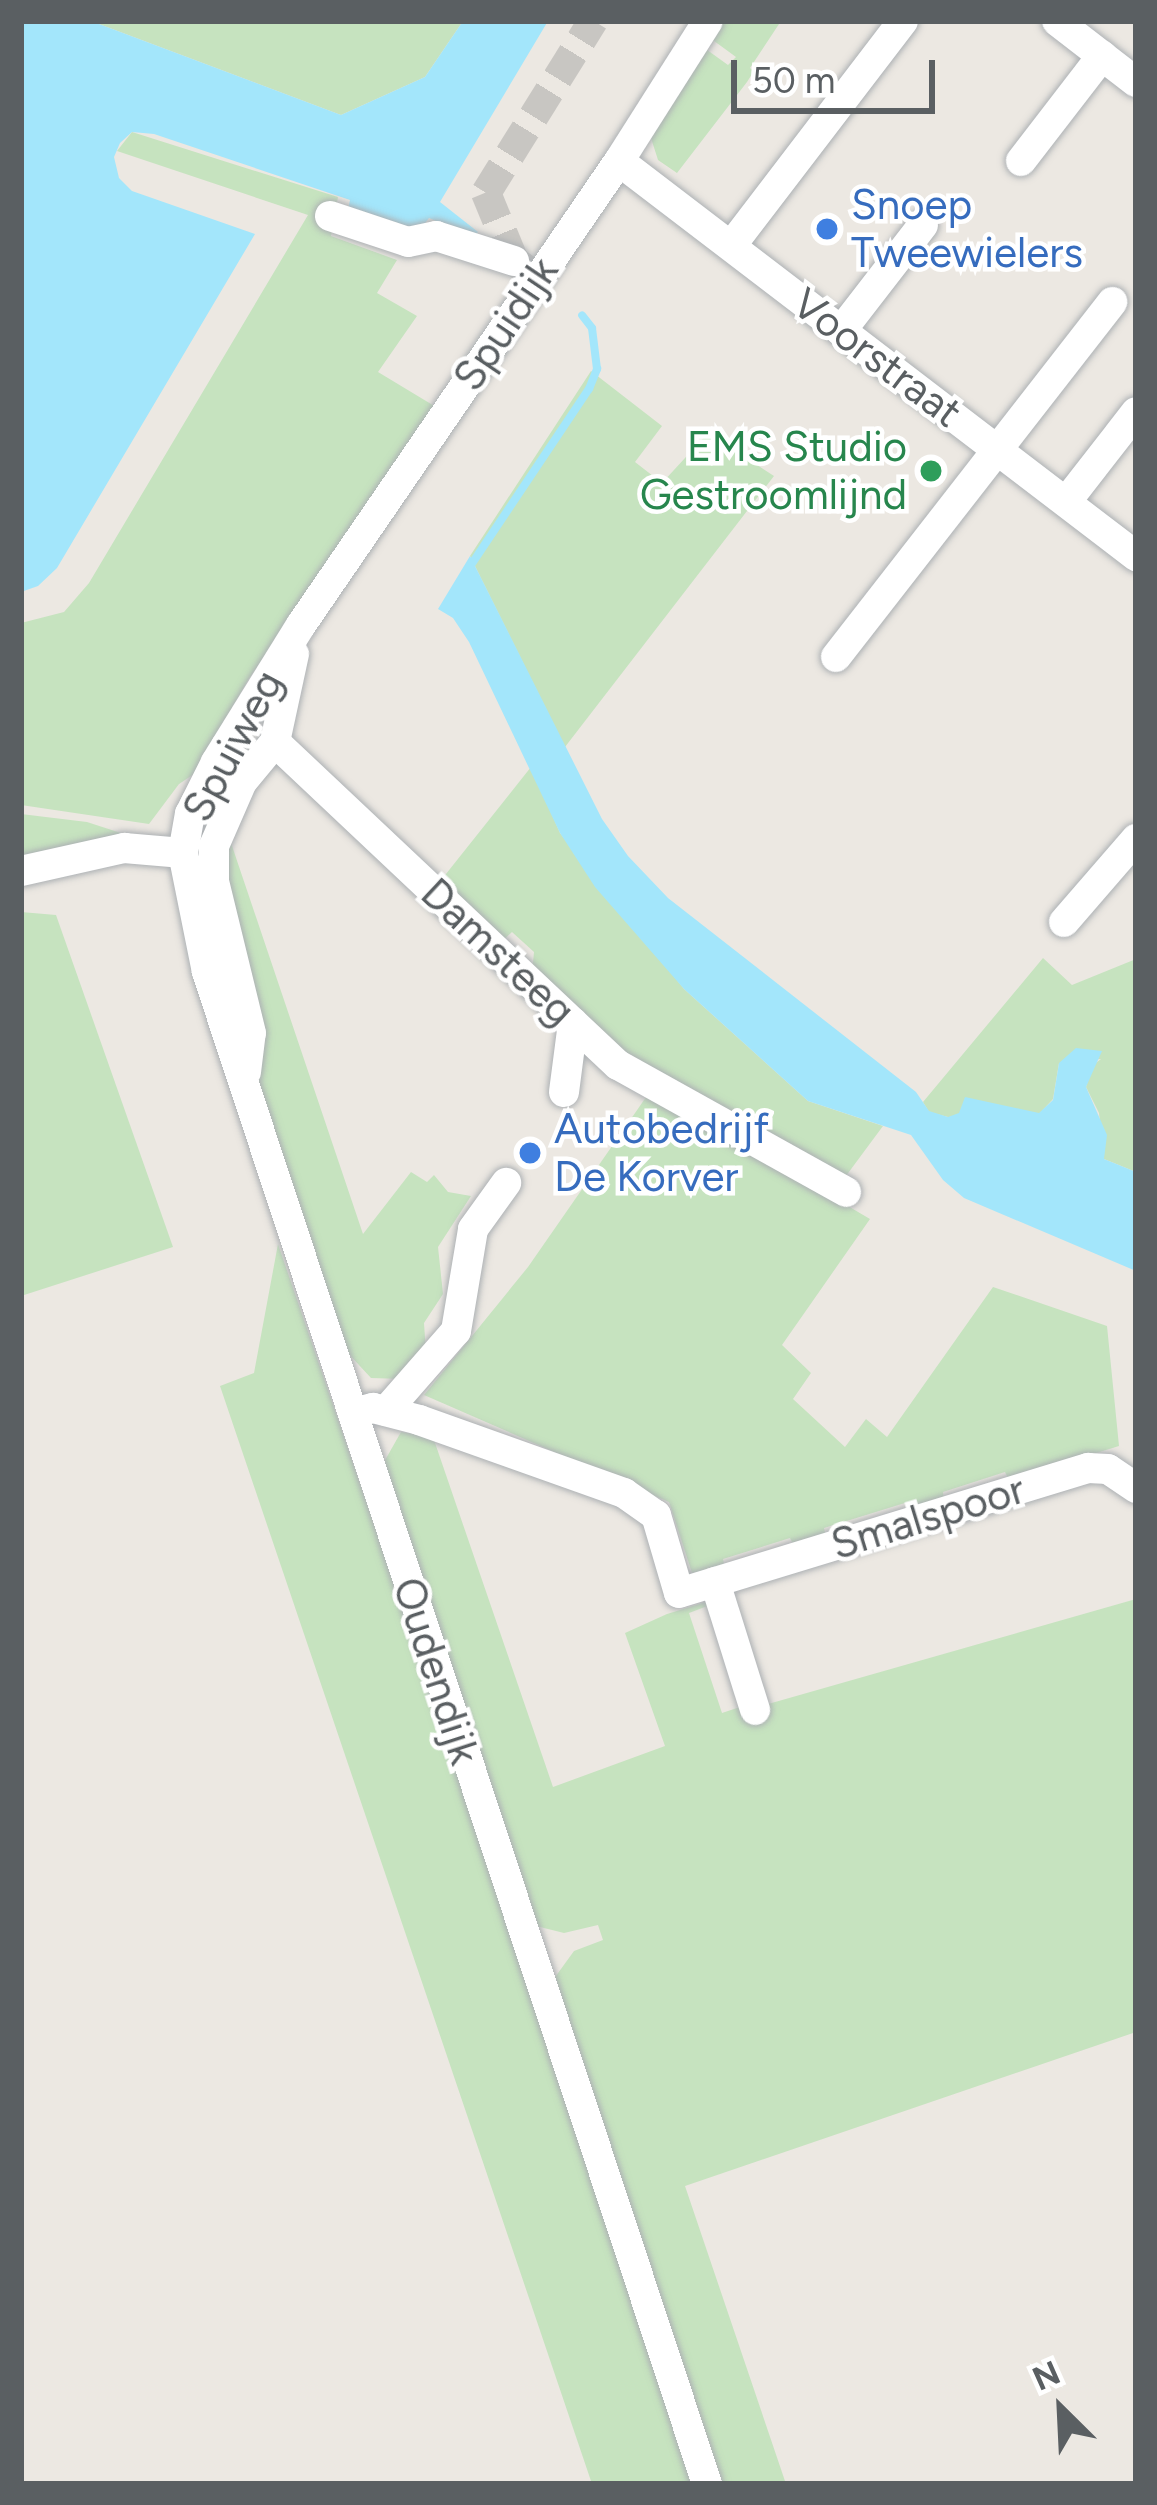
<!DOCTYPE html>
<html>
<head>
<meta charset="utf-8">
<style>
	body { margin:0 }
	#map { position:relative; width:1157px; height:2505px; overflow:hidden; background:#ece8e2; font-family:Figtree,sans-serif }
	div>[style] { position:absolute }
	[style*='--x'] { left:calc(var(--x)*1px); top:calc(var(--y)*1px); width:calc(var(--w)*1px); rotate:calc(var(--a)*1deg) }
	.green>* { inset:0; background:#c6e3bf }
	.water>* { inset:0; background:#a3e6fb }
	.stream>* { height:8px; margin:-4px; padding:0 4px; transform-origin:4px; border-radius:4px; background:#a3e6fb }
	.minor-tunnel>* { height:30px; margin-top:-15px; transform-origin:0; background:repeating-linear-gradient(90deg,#c8c6c2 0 30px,transparent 0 45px) }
	.roads { filter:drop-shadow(0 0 3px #adb1b4) drop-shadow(0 0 3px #adb1b4) }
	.minor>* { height:30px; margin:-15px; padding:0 15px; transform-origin:15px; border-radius:15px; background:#fff }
	.dots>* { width:33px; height:33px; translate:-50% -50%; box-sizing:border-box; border:6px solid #fff; border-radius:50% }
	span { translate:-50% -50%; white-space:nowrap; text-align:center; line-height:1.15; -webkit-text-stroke:9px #fff; paint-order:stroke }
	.shop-label { font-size:42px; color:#366cbe }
	.left { translate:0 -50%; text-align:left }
	.street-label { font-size:42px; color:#5a5f62 }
	.leisure-label { font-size:42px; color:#27864d }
	.right { translate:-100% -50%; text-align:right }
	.frame { position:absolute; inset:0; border:24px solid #5a5f62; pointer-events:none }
	.north { position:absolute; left:1001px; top:2349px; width:120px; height:120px; -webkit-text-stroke:9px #fff; paint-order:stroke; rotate:336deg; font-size:33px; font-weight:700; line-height:48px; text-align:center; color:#5a5f62 }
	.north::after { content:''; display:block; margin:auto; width:42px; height:54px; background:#5a5f62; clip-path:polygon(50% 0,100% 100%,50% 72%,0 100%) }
	.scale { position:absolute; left:731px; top:60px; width:204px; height:54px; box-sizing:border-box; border:6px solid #5a5f62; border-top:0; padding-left:15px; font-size:36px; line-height:42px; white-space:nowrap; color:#5a5f62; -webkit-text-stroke:9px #fff; paint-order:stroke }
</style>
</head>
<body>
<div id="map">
	<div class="green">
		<div style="clip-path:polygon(91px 21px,463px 21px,425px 77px,341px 115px)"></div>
		<div style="clip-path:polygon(719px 21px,781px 21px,750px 68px,754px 71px,747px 82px,677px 173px,658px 160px,651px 138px,703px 47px,728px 65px,736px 57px,710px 38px)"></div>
		<div style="clip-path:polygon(132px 132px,338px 197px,331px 236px,397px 260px,377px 293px,417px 316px,378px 372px,436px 407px,248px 680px,194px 774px,179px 784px,149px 824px,21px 805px,21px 623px,64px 612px,89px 583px,308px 215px,117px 151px)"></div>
		<div style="clip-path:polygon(591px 371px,662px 426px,635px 462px,662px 483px,708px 433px,774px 476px,565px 747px,470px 556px)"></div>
		<div style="clip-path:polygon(531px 767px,560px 833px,684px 989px,808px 1101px,883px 1126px,840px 1184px,617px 1055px,532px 973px,534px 952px,512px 932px,500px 943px,438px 884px)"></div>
		<div style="clip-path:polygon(21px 814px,87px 822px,127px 835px,21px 861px)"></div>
		<div style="clip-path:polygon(230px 840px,363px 1234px,411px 1172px,427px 1182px,434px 1175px,448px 1192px,471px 1196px,438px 1247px,443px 1294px,424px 1323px,426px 1353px,403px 1379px,371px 1378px,346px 1351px,261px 1097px,224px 896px)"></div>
		<div style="clip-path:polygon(21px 912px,56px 915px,173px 1247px,21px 1296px)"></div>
		<div style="clip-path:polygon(1043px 958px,1072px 985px,1136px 959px,1136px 1172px,1104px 1159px,1099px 1113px,1086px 1087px,1093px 1065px,1101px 1059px,1059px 1063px,1053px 1099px,1039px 1114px,948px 1117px,929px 1112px,923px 1102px)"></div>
		<div style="clip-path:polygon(651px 1090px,870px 1219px,782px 1345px,811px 1373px,793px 1399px,845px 1447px,866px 1419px,887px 1437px,993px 1287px,1107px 1326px,1119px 1446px,1009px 1480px,1005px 1472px,943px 1492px,944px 1500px,912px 1510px,908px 1502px,824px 1528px,826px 1537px,794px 1546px,790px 1538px,723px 1559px,725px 1568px,692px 1573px,669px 1502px,424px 1395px,528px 1267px)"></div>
		<div style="clip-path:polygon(278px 1244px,422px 1665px,695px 2484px,592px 2484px,220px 1386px,254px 1373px)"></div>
		<div style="clip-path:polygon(401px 1432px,433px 1437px,553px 1787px,665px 1746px,625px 1633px,667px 1614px,709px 1601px,710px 1605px,689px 1613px,722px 1713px,749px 1704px,751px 1709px,1136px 1599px,1136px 2032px,685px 2186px,786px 2484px,721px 2484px,553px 1980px,574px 1951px,603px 1940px,598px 1925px,564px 1933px,536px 1926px,384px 1462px)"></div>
	</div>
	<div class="water">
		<div style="clip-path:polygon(21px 21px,91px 21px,341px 115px,425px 77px,463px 21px,548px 21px,440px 202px,478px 232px,474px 237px,429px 218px,420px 230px,348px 209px,350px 200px,154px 134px,132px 132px,120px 143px,114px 157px,119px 178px,132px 191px,255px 234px,57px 568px,38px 586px,21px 592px)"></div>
		<div style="clip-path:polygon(470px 556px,602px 819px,628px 856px,668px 898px,916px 1092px,929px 1111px,948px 1117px,959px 1113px,965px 1097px,1039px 1113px,1053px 1100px,1059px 1063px,1076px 1048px,1102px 1051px,1086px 1087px,1107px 1135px,1104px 1159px,1136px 1172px,1136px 1271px,964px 1198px,943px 1180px,911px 1135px,808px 1101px,684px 989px,595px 887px,560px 833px,469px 642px,453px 618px,438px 609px)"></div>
	</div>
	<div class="stream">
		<div style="--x:469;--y:568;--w:216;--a:-56.2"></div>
		<div style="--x:589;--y:389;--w:22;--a:-68"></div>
		<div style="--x:597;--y:369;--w:41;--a:-97"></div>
		<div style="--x:592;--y:328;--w:16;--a:-128"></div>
	</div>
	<div class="minor-tunnel">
		<div style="--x:528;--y:271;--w:17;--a:-144"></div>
		<div style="--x:514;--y:261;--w:74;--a:-112.4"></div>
		<div style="--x:486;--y:193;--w:203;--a:-58.1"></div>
	</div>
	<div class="roads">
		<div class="minor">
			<div style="--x:1057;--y:21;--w:100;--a:37.7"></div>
			<div style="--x:619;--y:161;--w:651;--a:37.38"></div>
			<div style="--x:1021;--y:161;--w:133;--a:-52.4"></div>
			<div style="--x:330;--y:216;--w:82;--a:18.4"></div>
			<div style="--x:408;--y:242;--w:29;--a:-12"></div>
			<div style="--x:436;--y:236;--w:82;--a:17.8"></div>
			<div style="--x:731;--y:246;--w:283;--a:-52.6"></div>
			<div style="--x:841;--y:331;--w:134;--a:-52.3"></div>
			<div style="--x:1066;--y:502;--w:114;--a:-52.1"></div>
			<div style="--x:294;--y:654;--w:90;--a:102.2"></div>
			<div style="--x:275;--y:742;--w:471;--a:43.3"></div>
			<div style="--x:618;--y:1065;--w:261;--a:29.1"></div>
			<div style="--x:836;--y:657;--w:450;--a:-52.1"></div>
			<div style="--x:21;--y:871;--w:106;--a:-12.6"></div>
			<div style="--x:124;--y:848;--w:59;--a:4.8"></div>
			<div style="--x:1064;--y:922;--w:110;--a:-49.1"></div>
			<div style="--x:246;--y:1072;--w:39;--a:-83"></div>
			<div style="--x:251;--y:1033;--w:156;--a:-103.7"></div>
			<div style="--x:214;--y:881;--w:35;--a:-90"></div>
			<div style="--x:214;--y:846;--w:70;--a:-66.4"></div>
			<div style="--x:242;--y:782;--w:52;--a:-50.5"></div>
			<div style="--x:564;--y:1092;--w:70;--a:-82.6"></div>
			<div style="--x:386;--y:1411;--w:106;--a:-48.8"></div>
			<div style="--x:456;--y:1331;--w:103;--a:-80.5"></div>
			<div style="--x:473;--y:1229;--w:57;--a:-54.3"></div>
			<div style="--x:354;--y:1413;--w:20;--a:-15"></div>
			<div style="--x:373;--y:1408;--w:48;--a:14.6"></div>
			<div style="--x:419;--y:1420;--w:218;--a:19.6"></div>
			<div style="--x:624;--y:1493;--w:39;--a:35"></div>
			<div style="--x:656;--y:1515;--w:81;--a:73.6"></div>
			<div style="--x:679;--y:1593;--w:428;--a:-17"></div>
			<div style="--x:1088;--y:1468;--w:20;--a:3"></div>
			<div style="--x:1108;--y:1469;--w:34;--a:34"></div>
			<div style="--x:715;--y:1582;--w:134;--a:72.6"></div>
			<div style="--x:707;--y:2484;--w:1593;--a:-108.3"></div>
			<div style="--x:207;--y:972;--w:121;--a:-101.4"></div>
			<div style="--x:183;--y:853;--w:40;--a:-80"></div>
			<div style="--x:190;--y:814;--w:58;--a:-63.4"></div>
			<div style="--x:216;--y:762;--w:161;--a:-58.2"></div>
			<div style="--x:301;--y:625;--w:563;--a:-55.58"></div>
			<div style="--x:619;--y:161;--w:166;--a:-57.6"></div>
		</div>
	</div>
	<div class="dots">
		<div style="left:827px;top:229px;background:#3f7fe0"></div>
		<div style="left:931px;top:471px;background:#2e9e5b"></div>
		<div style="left:530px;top:1153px;background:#3f7fe0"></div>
	</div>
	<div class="shop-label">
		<span class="left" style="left:851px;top:229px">Snoep<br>Tweewielers</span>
		<span class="left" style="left:554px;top:1153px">Autobedrijf<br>De Korver</span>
	</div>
	<div class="street-label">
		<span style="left:506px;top:324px;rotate:-56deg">Spuidijk</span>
		<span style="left:877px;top:358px;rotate:37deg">Voorstraat</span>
		<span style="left:233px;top:746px;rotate:-62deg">Spuiweg</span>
		<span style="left:498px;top:952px;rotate:43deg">Damsteeg</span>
		<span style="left:928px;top:1517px;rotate:-17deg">Smalspoor</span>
		<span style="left:436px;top:1671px;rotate:72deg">Oudendijk</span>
	</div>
	<div class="leisure-label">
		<span class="right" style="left:907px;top:471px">EMS Studio<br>Gestroomlijnd</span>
	</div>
	<div class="frame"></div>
	<div class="north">N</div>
	<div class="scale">50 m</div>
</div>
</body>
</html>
